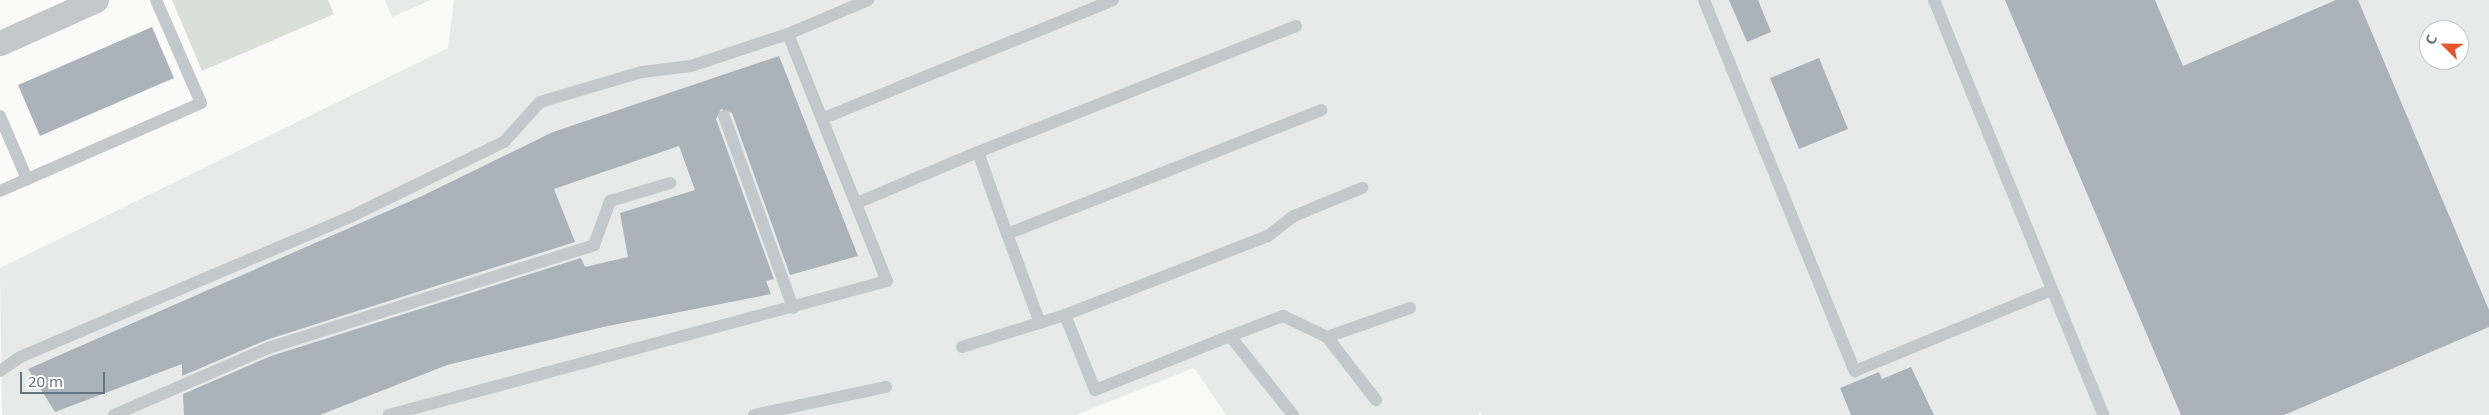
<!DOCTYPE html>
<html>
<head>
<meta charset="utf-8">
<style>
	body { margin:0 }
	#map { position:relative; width:2489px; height:415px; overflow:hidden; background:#fafaf8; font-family:"Noto Sans",sans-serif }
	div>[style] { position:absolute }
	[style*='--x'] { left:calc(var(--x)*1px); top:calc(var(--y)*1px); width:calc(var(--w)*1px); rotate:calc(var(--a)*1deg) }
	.built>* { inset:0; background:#e8e9e9 }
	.green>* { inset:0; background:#dadfd7 }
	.building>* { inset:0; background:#aab3b9 }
	.service>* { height:12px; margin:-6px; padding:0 6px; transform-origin:6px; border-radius:6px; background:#c3c8cc }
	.minor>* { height:25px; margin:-12.5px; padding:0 12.5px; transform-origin:12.5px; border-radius:12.5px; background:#c3c8cc }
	span { translate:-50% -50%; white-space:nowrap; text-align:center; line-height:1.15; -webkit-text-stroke:5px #fff; paint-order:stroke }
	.north { position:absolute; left:2419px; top:20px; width:50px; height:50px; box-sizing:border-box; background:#fff; border:1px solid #c1c8cd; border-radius:50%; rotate:293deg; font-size:14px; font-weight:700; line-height:20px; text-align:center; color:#657683 }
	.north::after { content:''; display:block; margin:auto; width:18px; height:22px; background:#e4572e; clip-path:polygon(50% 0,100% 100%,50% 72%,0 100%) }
	.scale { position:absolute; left:20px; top:372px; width:85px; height:22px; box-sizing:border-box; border:2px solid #657683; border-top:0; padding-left:6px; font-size:15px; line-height:18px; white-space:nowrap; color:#657683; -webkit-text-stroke:4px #fff; paint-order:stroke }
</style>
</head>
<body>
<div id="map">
	<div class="built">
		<div style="clip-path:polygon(385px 0,431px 0,392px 17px)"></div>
		<div style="clip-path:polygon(evenodd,454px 0,2489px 0,2489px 415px,1482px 415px,1479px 411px,1479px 415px,1226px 415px,1194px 368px,1076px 415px,2px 415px,0 268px,448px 48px,454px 0,2429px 30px,2459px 30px,2459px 60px,2429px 60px,2429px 30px)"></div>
	</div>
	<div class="green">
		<div style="clip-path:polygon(172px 0,328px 0,334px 14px,202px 71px)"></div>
	</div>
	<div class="building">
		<div style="clip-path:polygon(1729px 0,1758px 0,1771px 32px,1747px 42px)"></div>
		<div style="clip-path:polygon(2005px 0,2155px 0,2183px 66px,2336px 0,2358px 0,2489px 310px,2489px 327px,2284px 415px,2181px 415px)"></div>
		<div style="clip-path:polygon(152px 27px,174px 78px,40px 136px,18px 85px)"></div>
		<div style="clip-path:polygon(779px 56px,858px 256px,790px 275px,732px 113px,721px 109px,716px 119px,774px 279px,766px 281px,771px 294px,603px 327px,447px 365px,320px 415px,184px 415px,183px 394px,271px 356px,581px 258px,585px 267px,628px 257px,620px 213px,695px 190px,679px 146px,554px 189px,575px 242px,266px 340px,182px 376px,182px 364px,55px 412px,28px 369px,422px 196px,553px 132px)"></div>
		<div style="clip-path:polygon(1819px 58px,1848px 129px,1799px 149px,1770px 78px)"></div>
		<div style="clip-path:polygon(1911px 367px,1934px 415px,1851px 415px,1840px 388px,1879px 372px,1882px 379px)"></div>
	</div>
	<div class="service">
		<div style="--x:1704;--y:0;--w:401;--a:67.9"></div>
		<div style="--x:1855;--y:371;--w:213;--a:-22.4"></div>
		<div style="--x:1934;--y:0;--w:448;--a:67.8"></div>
		<div style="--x:788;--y:34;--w:87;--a:-23"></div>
		<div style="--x:0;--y:116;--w:69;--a:66.8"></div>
		<div style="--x:724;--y:116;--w:204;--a:70.2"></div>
		<div style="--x:824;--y:118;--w:312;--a:-22.2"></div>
		<div style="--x:0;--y:191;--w:219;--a:-23.6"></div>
		<div style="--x:201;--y:103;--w:112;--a:-113.6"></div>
		<div style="--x:857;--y:203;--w:131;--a:-22.9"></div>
		<div style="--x:1007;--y:234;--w:87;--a:-109.5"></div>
		<div style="--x:978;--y:152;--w:342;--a:-21.6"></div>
		<div style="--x:1065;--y:315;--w:218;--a:-21.3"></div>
		<div style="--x:1268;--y:236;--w:33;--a:-38"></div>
		<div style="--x:1294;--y:216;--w:74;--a:-22.4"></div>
		<div style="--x:1040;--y:323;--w:95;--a:-110.3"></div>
		<div style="--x:1007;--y:234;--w:338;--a:-21.5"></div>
		<div style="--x:1230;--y:336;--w:57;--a:-20.7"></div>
		<div style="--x:1283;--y:316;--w:49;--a:25.5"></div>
		<div style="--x:1327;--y:337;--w:80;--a:52.1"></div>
		<div style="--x:1327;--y:337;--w:88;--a:-19.3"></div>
		<div style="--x:962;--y:347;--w:108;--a:-17.3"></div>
		<div style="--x:1065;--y:315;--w:81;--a:68.2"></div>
		<div style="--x:1095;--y:390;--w:145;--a:-21.8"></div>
		<div style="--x:1230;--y:336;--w:101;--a:51.4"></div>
		<div style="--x:0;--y:371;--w:24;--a:-35"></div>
		<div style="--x:20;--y:357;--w:356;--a:-23"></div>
		<div style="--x:348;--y:218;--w:174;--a:-26"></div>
		<div style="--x:504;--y:142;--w:54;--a:-48"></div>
		<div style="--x:540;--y:102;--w:106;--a:-16.4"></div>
		<div style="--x:642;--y:72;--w:49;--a:-7"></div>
		<div style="--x:691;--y:66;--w:102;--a:-18.3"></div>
		<div style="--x:788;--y:34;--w:266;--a:68.2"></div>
		<div style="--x:887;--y:281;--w:516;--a:164.94"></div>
		<div style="--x:114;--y:415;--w:168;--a:-23.5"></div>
		<div style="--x:268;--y:348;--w:342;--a:-17.5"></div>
		<div style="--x:594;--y:245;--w:47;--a:-70"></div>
		<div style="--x:610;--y:201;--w:63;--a:-16.7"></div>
		<div style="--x:754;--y:415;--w:135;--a:-12"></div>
	</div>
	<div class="minor">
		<div style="--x:0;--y:43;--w:105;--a:-24.1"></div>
	</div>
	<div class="north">С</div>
	<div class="scale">20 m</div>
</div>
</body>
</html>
